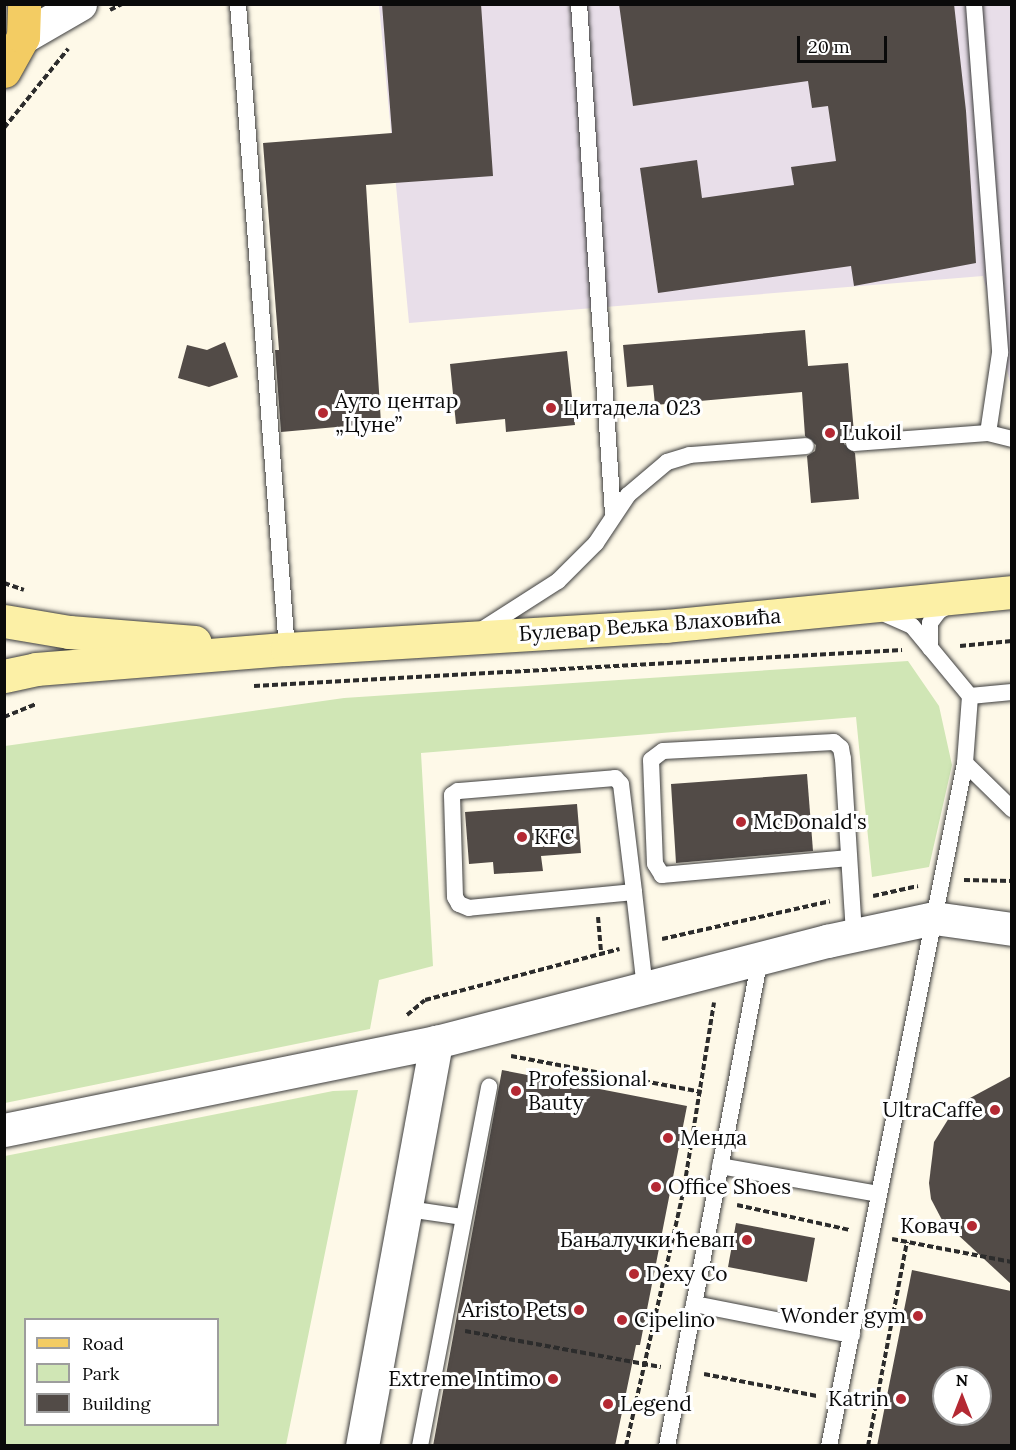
<!DOCTYPE html>
<html>
<head>
<meta charset="utf-8">
<style>
	body { margin:0 }
	#map { position:relative; width:1016px; height:1450px; overflow:hidden; background:#fef9e8; font-family:Lora,serif }
	div>[style] { position:absolute }
	[style*='--x'] { left:calc(var(--x)*1px); top:calc(var(--y)*1px); width:calc(var(--w)*1px); rotate:calc(var(--a)*1deg) }
	.industrial>* { inset:0; background:#e8dee9 }
	.green>* { inset:0; background:#d0e6b5 }
	.building>* { inset:0; background:#524b47 }
	.path>* { height:4px; margin-top:-2px; transform-origin:0; background:repeating-linear-gradient(90deg,#2c2c2c 0 6px,transparent 0 9px) }
	.roads { filter:drop-shadow(0 0 2px #3d3d3d) drop-shadow(0 0 2px #3d3d3d) }
	.service>* { height:16px; margin:-8px; padding:0 8px; transform-origin:8px; border-radius:8px; background:#fff }
	.minor>* { height:33px; margin:-16.5px; padding:0 16.5px; transform-origin:16.5px; border-radius:16.5px; background:#fff }
	.tertiary>* { height:33px; margin:-16.5px; padding:0 16.5px; transform-origin:16.5px; border-radius:16.5px; background:#fff }
	.secondary>* { height:33px; margin:-16.5px; padding:0 16.5px; transform-origin:16.5px; border-radius:16.5px; background:#fcf0a6 }
	.primary>* { height:33px; margin:-16.5px; padding:0 16.5px; transform-origin:16.5px; border-radius:16.5px; background:#f3cc63 }
	.dots>* { width:16px; height:16px; translate:-50% -50%; box-sizing:border-box; border:3px solid #fff; border-radius:50% }
	span { translate:-50% -50%; white-space:nowrap; text-align:center; line-height:1.15; -webkit-text-stroke:6px #fff; paint-order:stroke }
	.poi-label { font-size:21px; color:#0a0a0a }
	.left { translate:0 -50%; text-align:left }
	.right { translate:-100% -50%; text-align:right }
	.street-label { font-size:21px; color:#0a0a0a }
	.frame { position:absolute; inset:0; border:6px solid #0a0a0a; pointer-events:none }
	.legend { position:absolute; left:24px; top:1318px; width:195px; height:108px; box-sizing:border-box; background:#fff; border:2px solid #9d9d9d; margin:0; padding:8px 10px; list-style:none; font-size:18px; color:#0a0a0a }
	.legend li { display:flex; align-items:center; gap:12px; height:30px }
	.legend b { width:30px; border:2px solid #9d9d9d }
	.north { position:absolute; left:932px; top:1366px; width:60px; height:60px; box-sizing:border-box; background:#fff; border:2px solid #9d9d9d; border-radius:50%; rotate:0deg; font-size:16px; font-weight:700; line-height:24px; text-align:center; color:#0a0a0a }
	.north::after { content:''; display:block; margin:auto; width:21px; height:27px; background:#b42933; clip-path:polygon(50% 0,100% 100%,50% 72%,0 100%) }
	.scale { position:absolute; left:797px; top:36px; width:90px; height:27px; box-sizing:border-box; border:3px solid #0a0a0a; border-top:0; padding-left:8px; font-size:18px; line-height:21px; white-space:nowrap; color:#0a0a0a; -webkit-text-stroke:4px #fff; paint-order:stroke }
</style>
</head>
<body>
<div id="map">
	<div class="industrial">
		<div style="clip-path:polygon(379px 5px,1011px 5px,1011px 386px,983px 276px,409px 323px)"></div>
	</div>
	<div class="green">
		<div style="clip-path:polygon(908px 661px,939px 706px,952px 765px,929px 867px,872px 877px,856px 717px,421px 753px,433px 966px,379px 980px,370px 1029px,5px 1103px,5px 746px,344px 698px)"></div>
		<div style="clip-path:polygon(evenodd,358px 1090px,286px 1445px,5px 1445px,5px 1156px,333px 1091px,358px 1090px,26px 1320px,218px 1320px,218px 1424px,26px 1424px,26px 1320px)"></div>
	</div>
	<div class="building">
		<div style="clip-path:polygon(382px 4px,481px 4px,493px 176px,366px 185px,381px 423px,281px 432px,275px 350px,279px 350px,263px 143px,392px 133px)"></div>
		<div style="clip-path:polygon(619px 4px,954px 4px,966px 111px,976px 263px,854px 286px,851px 266px,658px 293px,640px 168px,697px 160px,702px 198px,794px 185px,791px 167px,836px 161px,828px 106px,812px 108px,808px 81px,633px 106px)"></div>
		<div style="clip-path:polygon(805px 330px,808px 366px,848px 363px,854px 433px,845px 438px,844px 444px,855px 453px,859px 499px,811px 503px,807px 456px,815px 451px,816px 445px,805px 436px,802px 392px,655px 405px,653px 385px,627px 387px,623px 345px)"></div>
		<div style="clip-path:polygon(225px 342px,238px 377px,209px 387px,178px 378px,187px 345px,207px 350px)"></div>
		<div style="clip-path:polygon(567px 351px,575px 425px,506px 432px,505px 419px,456px 424px,450px 364px)"></div>
		<div style="clip-path:polygon(807px 774px,813px 851px,676px 863px,671px 784px)"></div>
		<div style="clip-path:polygon(577px 804px,581px 853px,541px 856px,543px 871px,494px 874px,493px 862px,469px 864px,465px 812px)"></div>
		<div style="clip-path:polygon(502px 1070px,687px 1106px,640px 1345px,636px 1345px,615px 1446px,433px 1446px)"></div>
		<div style="clip-path:polygon(1011px 1076px,1011px 1284px,942px 1220px,931px 1199px,929px 1183px,934px 1142px,957px 1105px)"></div>
		<div style="clip-path:polygon(736px 1223px,815px 1238px,807px 1282px,728px 1267px)"></div>
		<div style="clip-path:polygon(evenodd,912px 1270px,1011px 1291px,1011px 1446px,877px 1446px,912px 1270px,944px 1378px,980px 1378px,980px 1414px,944px 1414px,944px 1378px)"></div>
	</div>
	<div class="path">
		<div style="--x:110;--y:10;--w:13;--a:-27"></div>
		<div style="--x:4;--y:128;--w:102;--a:-51"></div>
		<div style="--x:4;--y:583;--w:21;--a:19"></div>
		<div style="--x:960;--y:646;--w:52;--a:-5.5"></div>
		<div style="--x:254;--y:686;--w:649;--a:-3.18"></div>
		<div style="--x:4;--y:717;--w:35;--a:-22"></div>
		<div style="--x:964;--y:880;--w:48;--a:1.2"></div>
		<div style="--x:873;--y:896;--w:46;--a:-12.5"></div>
		<div style="--x:598;--y:917;--w:36;--a:85"></div>
		<div style="--x:662;--y:939;--w:172;--a:-12.7"></div>
		<div style="--x:407;--y:1015;--w:23;--a:-40"></div>
		<div style="--x:425;--y:1000;--w:201;--a:-14.7"></div>
		<div style="--x:511;--y:1056;--w:194;--a:10.7"></div>
		<div style="--x:737;--y:1205;--w:116;--a:12.5"></div>
		<div style="--x:892;--y:1239;--w:122;--a:10.9"></div>
		<div style="--x:465;--y:1331;--w:199;--a:10.4"></div>
		<div style="--x:704;--y:1374;--w:115;--a:11"></div>
		<div style="--x:860;--y:1403;--w:15;--a:11"></div>
		<div style="--x:626;--y:1446;--w:258;--a:-77.3"></div>
		<div style="--x:683;--y:1194;--w:194;--a:-80.8"></div>
		<div style="--x:868;--y:1446;--w:208;--a:-79.2"></div>
	</div>
	<div class="roads">
		<div class="service">
			<div style="--x:238;--y:4;--w:647;--a:85.66"></div>
			<div style="--x:579;--y:4;--w:511;--a:86.19"></div>
			<div style="--x:974;--y:4;--w:350;--a:85.7"></div>
			<div style="--x:1000;--y:353;--w:81;--a:98.5"></div>
			<div style="--x:854;--y:443;--w:134;--a:-4.3"></div>
			<div style="--x:988;--y:433;--w:25;--a:14"></div>
			<div style="--x:483;--y:629;--w:89;--a:-32.6"></div>
			<div style="--x:558;--y:581;--w:54;--a:-45"></div>
			<div style="--x:596;--y:543;--w:58;--a:-56.3"></div>
			<div style="--x:628;--y:495;--w:51;--a:-40.2"></div>
			<div style="--x:667;--y:462;--w:24;--a:-17"></div>
			<div style="--x:690;--y:455;--w:116;--a:-4.4"></div>
			<div style="--x:930;--y:648;--w:25;--a:-90"></div>
			<div style="--x:930;--y:623;--w:15;--a:-53"></div>
			<div style="--x:939;--y:611;--w:16;--a:-30"></div>
			<div style="--x:970;--y:696;--w:42;--a:-5.4"></div>
			<div style="--x:965;--y:763;--w:66;--a:44.4"></div>
			<div style="--x:615;--y:778;--w:8;--a:45"></div>
			<div style="--x:621;--y:784;--w:109;--a:83.1"></div>
			<div style="--x:634;--y:892;--w:166;--a:174.5"></div>
			<div style="--x:469;--y:908;--w:11;--a:-158"></div>
			<div style="--x:459;--y:904;--w:8;--a:-120"></div>
			<div style="--x:455;--y:897;--w:102;--a:-91.7"></div>
			<div style="--x:452;--y:795;--w:7;--a:-34"></div>
			<div style="--x:458;--y:791;--w:158;--a:-4.7"></div>
			<div style="--x:849;--y:858;--w:188;--a:174.8"></div>
			<div style="--x:662;--y:875;--w:13;--a:-122"></div>
			<div style="--x:655;--y:864;--w:104;--a:-92.2"></div>
			<div style="--x:651;--y:760;--w:15;--a:-37"></div>
			<div style="--x:663;--y:751;--w:171;--a:-3"></div>
			<div style="--x:834;--y:742;--w:9;--a:41"></div>
			<div style="--x:841;--y:748;--w:11;--a:80"></div>
			<div style="--x:843;--y:759;--w:177;--a:86.4"></div>
			<div style="--x:634;--y:892;--w:97;--a:83.5"></div>
			<div style="--x:720;--y:1166;--w:161;--a:10"></div>
			<div style="--x:408;--y:1209;--w:56;--a:8.3"></div>
			<div style="--x:694;--y:1304;--w:161;--a:11.1"></div>
			<div style="--x:420;--y:1446;--w:366;--a:-79.1"></div>
			<div style="--x:667;--y:1446;--w:497;--a:-79.2"></div>
			<div style="--x:829;--y:1446;--w:696;--a:-78.74"></div>
			<div style="--x:965;--y:763;--w:67;--a:-85.7"></div>
			<div style="--x:970;--y:696;--w:91;--a:-129.6"></div>
			<div style="--x:912;--y:626;--w:36;--a:-156"></div>
		</div>
		<div class="minor">
			<div style="--x:4;--y:1130;--w:441;--a:-11.5"></div>
			<div style="--x:436;--y:1042;--w:404;--a:-14.5"></div>
			<div style="--x:827;--y:941;--w:109;--a:-12.1"></div>
			<div style="--x:934;--y:918;--w:79;--a:8"></div>
			<div style="--x:362;--y:1446;--w:411;--a:-79.6"></div>
		</div>
		<div class="tertiary">
			<div style="--x:23;--y:37;--w:66;--a:-30.1"></div>
		</div>
		<div class="secondary">
			<div style="--x:4;--y:621;--w:66;--a:9.6"></div>
			<div style="--x:69;--y:632;--w:126;--a:4.5"></div>
			<div style="--x:4;--y:676;--w:33;--a:-12"></div>
			<div style="--x:36;--y:669;--w:252;--a:-4.6"></div>
			<div style="--x:287;--y:649;--w:379;--a:-3.5"></div>
			<div style="--x:665;--y:626;--w:349;--a:-5.6"></div>
		</div>
		<div class="primary">
			<div style="--x:4;--y:71;--w:39;--a:-61"></div>
			<div style="--x:23;--y:37;--w:33;--a:-88"></div>
		</div>
	</div>
	<div class="dots">
		<div style="left:551px;top:408px;background:#b42933"></div>
		<div style="left:323px;top:413px;background:#b42933"></div>
		<div style="left:830px;top:433px;background:#b42933"></div>
		<div style="left:741px;top:822px;background:#b42933"></div>
		<div style="left:522px;top:837px;background:#b42933"></div>
		<div style="left:516px;top:1091px;background:#b42933"></div>
		<div style="left:995px;top:1110px;background:#b42933"></div>
		<div style="left:668px;top:1138px;background:#b42933"></div>
		<div style="left:656px;top:1187px;background:#b42933"></div>
		<div style="left:972px;top:1226px;background:#b42933"></div>
		<div style="left:747px;top:1240px;background:#b42933"></div>
		<div style="left:634px;top:1274px;background:#b42933"></div>
		<div style="left:579px;top:1310px;background:#b42933"></div>
		<div style="left:918px;top:1316px;background:#b42933"></div>
		<div style="left:622px;top:1320px;background:#b42933"></div>
		<div style="left:553px;top:1379px;background:#b42933"></div>
		<div style="left:901px;top:1399px;background:#b42933"></div>
		<div style="left:608px;top:1404px;background:#b42933"></div>
	</div>
	<div class="poi-label">
		<span class="left" style="left:335px;top:413px">Ауто центар<br>„Цуне”</span>
		<span class="left" style="left:563px;top:408px">Цитадела 023</span>
		<span class="left" style="left:842px;top:433px">Lukoil</span>
		<span class="left" style="left:753px;top:822px">McDonald's</span>
		<span class="left" style="left:534px;top:837px">KFC</span>
		<span class="left" style="left:528px;top:1091px">Professional<br>Bauty</span>
		<span class="right" style="left:983px;top:1110px">UltraCaffe</span>
		<span class="left" style="left:680px;top:1138px">Менда</span>
		<span class="left" style="left:668px;top:1187px">Office Shoes</span>
		<span class="right" style="left:960px;top:1226px">Ковач</span>
		<span class="right" style="left:735px;top:1240px">Бањалучки ћевап</span>
		<span class="left" style="left:646px;top:1274px">Dexy Co</span>
		<span class="right" style="left:567px;top:1310px">Aristo Pets</span>
		<span class="right" style="left:906px;top:1316px">Wonder gym</span>
		<span class="left" style="left:634px;top:1320px">Cipelino</span>
		<span class="right" style="left:541px;top:1379px">Extreme Intimo</span>
		<span class="right" style="left:889px;top:1399px">Katrin</span>
		<span class="left" style="left:620px;top:1404px">Legend</span>
	</div>
	<div class="street-label">
		<span style="left:650px;top:625px;rotate:-4deg">Булевар Вељка Влаховића</span>
	</div>
	<div class="frame"></div>
	<ul class="legend">
	<li><b style="height:8px;background:#f3cc63"></b>Road</li>
	<li><b style="height:16px;background:#d0e6b5"></b>Park</li>
	<li><b style="height:16px;background:#524b47"></b>Building</li>
	</ul>
	<div class="north">N</div>
	<div class="scale">20 m</div>
</div>
</body>
</html>
